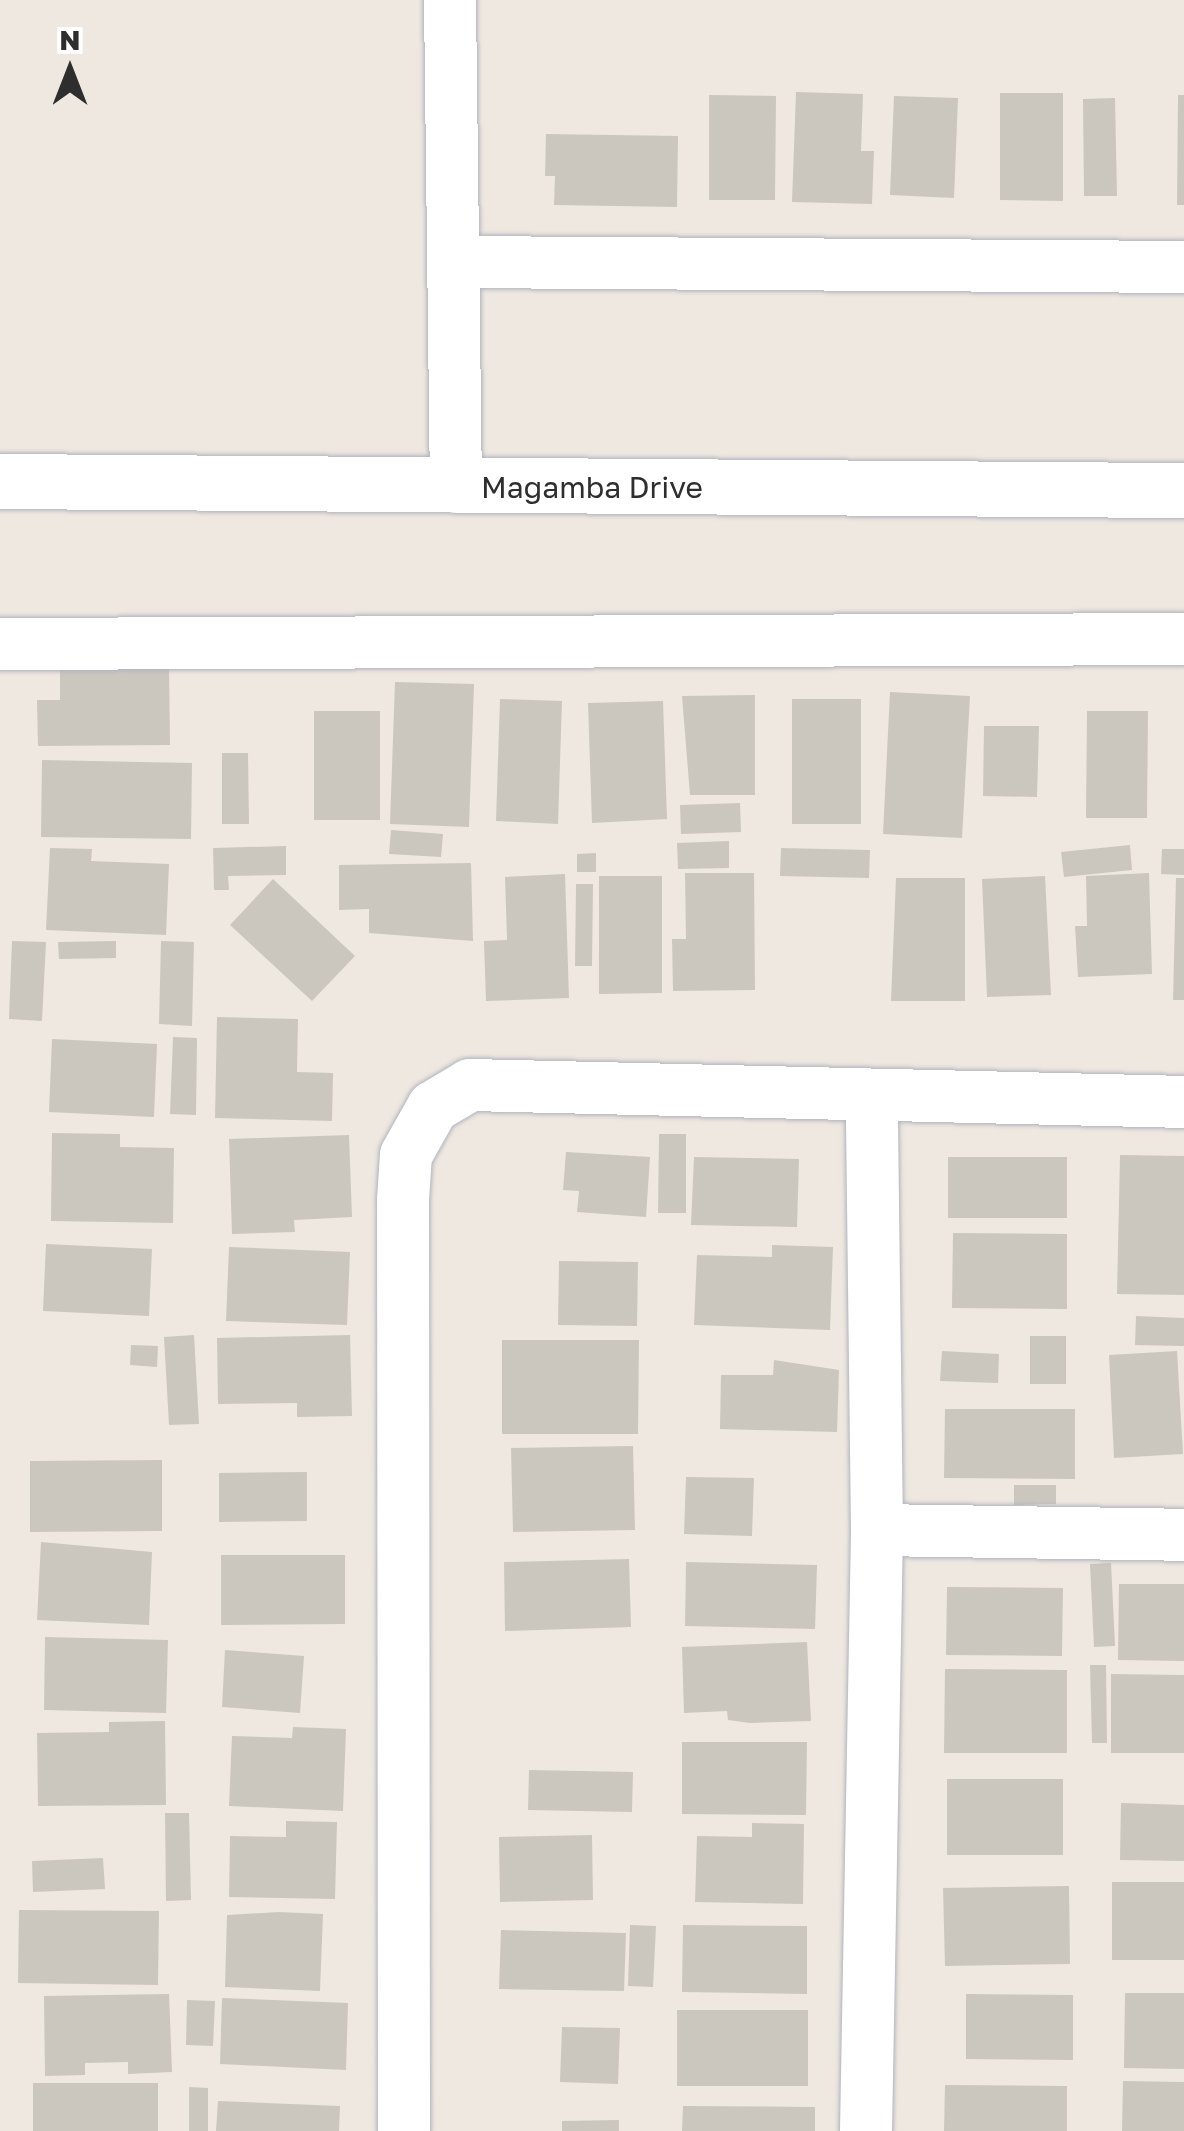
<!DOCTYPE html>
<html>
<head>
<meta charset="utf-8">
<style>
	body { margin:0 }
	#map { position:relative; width:1184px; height:2131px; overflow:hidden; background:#efe8e0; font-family:"Golos Text",sans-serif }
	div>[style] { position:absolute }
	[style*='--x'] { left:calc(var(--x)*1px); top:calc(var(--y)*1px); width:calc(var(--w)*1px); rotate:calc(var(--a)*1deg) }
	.building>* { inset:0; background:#cbc6be }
	.roads { filter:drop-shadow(0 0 2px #b0b4be) drop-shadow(0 0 2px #b0b4be) }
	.street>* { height:52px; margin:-26px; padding:0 26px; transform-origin:26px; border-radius:26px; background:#fff }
	.secondary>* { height:55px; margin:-27.5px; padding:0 27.5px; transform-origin:27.5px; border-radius:27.5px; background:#fff }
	span { translate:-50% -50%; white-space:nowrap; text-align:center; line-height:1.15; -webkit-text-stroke:10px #fff; paint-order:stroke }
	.street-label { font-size:30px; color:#2e2e2e }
	.north { position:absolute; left:20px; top:20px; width:100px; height:100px; -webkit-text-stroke:8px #fff; paint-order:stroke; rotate:0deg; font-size:28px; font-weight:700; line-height:40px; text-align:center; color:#2e2e2e }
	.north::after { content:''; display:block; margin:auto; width:35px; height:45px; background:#2e2e2e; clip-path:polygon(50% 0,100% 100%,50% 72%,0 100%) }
</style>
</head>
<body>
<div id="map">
	<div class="building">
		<div style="clip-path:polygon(796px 92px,863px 94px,861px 151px,874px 151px,872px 204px,792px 202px)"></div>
		<div style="clip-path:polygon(1000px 93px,1063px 93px,1063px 201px,1000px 200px)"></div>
		<div style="clip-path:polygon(709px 95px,776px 96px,775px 200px,709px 200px)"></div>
		<div style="clip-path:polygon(1178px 95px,1184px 95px,1184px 205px,1177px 205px)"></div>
		<div style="clip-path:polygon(894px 96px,958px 98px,954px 198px,890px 195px)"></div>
		<div style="clip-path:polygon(1115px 98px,1117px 196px,1084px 196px,1083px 99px)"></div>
		<div style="clip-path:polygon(546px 134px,678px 136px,677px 207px,554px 205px,555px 176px,545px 176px)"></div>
		<div style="clip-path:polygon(169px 665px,170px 745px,38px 746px,37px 700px,60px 700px,60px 666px)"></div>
		<div style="clip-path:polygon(395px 682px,474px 684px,469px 827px,390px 824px)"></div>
		<div style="clip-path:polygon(890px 692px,970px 696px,962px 838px,883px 834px)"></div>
		<div style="clip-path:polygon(755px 695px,755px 795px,690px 795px,682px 696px)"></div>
		<div style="clip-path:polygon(500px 699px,562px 701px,558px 824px,496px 821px)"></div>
		<div style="clip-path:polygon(792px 699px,861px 699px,861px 824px,792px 824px)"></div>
		<div style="clip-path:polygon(663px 701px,667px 819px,592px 823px,588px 703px)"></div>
		<div style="clip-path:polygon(314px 711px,380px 711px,380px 820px,314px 820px)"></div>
		<div style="clip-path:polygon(1087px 711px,1148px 711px,1147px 818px,1086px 818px)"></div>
		<div style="clip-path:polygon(984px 726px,1039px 726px,1037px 797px,983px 796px)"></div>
		<div style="clip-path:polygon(222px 753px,248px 753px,249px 824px,222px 824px)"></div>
		<div style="clip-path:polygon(42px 760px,192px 763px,191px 839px,41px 837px)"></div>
		<div style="clip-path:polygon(740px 803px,741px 832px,681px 834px,680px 805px)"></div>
		<div style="clip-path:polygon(391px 830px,443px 834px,441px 857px,389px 854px)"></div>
		<div style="clip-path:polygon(729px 841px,729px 868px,678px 869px,677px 843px)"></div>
		<div style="clip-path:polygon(1130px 845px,1132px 870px,1064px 877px,1061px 852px)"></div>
		<div style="clip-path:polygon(286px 846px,286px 875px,228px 876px,229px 890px,214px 890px,213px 848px)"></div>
		<div style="clip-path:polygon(50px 848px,92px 849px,91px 861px,169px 864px,166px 935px,46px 930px)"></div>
		<div style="clip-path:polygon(781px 848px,870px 850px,869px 878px,780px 876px)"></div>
		<div style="clip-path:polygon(1162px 849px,1184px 849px,1184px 875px,1161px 874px)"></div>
		<div style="clip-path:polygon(596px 853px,596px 872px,577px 872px,577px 854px)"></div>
		<div style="clip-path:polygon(471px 863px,473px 941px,369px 933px,369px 909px,339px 910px,339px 865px)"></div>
		<div style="clip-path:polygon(685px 873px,754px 873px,755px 990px,673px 991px,672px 939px,686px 939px)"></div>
		<div style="clip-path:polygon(1149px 873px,1152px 974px,1078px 977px,1075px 926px,1087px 926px,1086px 876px)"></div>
		<div style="clip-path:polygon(565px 874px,569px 998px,486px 1001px,484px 941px,507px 940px,505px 877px)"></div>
		<div style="clip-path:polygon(599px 876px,662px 876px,662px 993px,599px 994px)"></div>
		<div style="clip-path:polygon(1045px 876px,1051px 995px,987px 997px,982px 879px)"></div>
		<div style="clip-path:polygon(896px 878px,965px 878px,965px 1001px,891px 1001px)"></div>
		<div style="clip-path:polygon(1176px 878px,1184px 878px,1184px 1000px,1173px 1000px)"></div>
		<div style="clip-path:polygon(273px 879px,355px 956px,312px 1001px,230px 925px)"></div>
		<div style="clip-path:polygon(576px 884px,593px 884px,592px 966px,575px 966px)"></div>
		<div style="clip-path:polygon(12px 941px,46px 942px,42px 1021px,9px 1019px)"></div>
		<div style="clip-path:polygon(116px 941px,116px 958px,59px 959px,58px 942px)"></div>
		<div style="clip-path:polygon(161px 941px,194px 942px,192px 1026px,159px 1024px)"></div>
		<div style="clip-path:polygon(217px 1017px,298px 1019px,297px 1072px,333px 1073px,332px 1121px,215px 1118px)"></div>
		<div style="clip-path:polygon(173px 1037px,197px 1038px,196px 1115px,170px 1114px)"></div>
		<div style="clip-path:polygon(52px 1039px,157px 1044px,154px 1117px,49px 1112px)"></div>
		<div style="clip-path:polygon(52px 1133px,120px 1134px,120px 1147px,174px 1148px,173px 1223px,51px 1221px)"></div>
		<div style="clip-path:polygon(659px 1134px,686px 1134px,686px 1213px,658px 1213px)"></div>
		<div style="clip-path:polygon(349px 1135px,352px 1217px,294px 1220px,295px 1232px,232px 1234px,229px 1139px)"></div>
		<div style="clip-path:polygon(566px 1152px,650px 1157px,646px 1217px,577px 1212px,579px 1191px,563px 1190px)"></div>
		<div style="clip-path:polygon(1120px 1155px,1184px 1156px,1184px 1295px,1117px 1294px)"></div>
		<div style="clip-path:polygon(694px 1157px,799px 1159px,797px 1227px,691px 1225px)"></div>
		<div style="clip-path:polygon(948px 1157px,1067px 1157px,1067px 1218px,948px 1218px)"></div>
		<div style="clip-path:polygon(953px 1233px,1067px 1234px,1067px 1309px,952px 1308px)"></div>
		<div style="clip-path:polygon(46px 1244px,152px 1249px,149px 1316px,43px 1311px)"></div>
		<div style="clip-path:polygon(772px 1245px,833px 1247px,830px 1330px,694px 1325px,697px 1255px,772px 1257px)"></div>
		<div style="clip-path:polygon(229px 1247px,350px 1252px,347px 1325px,226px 1321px)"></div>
		<div style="clip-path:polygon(559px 1261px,638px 1262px,637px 1326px,558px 1325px)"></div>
		<div style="clip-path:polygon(1136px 1316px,1184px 1318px,1184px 1346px,1135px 1345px)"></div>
		<div style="clip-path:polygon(194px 1335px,199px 1424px,169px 1425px,164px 1337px)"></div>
		<div style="clip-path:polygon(350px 1335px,352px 1416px,297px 1417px,297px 1403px,218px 1404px,217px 1338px)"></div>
		<div style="clip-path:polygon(1030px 1336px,1066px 1336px,1066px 1384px,1030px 1384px)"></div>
		<div style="clip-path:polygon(502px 1340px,639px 1340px,638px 1434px,502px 1434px)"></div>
		<div style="clip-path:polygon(131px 1345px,158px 1346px,157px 1367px,130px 1365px)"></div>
		<div style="clip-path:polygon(942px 1351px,999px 1354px,998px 1383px,940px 1381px)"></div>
		<div style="clip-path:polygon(1177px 1351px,1183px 1454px,1114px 1458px,1109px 1355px)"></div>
		<div style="clip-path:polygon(774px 1360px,839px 1370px,837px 1432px,720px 1429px,721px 1375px,773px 1375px)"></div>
		<div style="clip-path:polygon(945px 1409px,1075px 1409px,1075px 1479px,944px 1478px)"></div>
		<div style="clip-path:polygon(633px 1446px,635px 1530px,513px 1532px,511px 1448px)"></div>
		<div style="clip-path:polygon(162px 1460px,162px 1531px,30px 1532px,30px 1461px)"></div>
		<div style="clip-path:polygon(307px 1472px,307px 1521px,219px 1522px,219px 1473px)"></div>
		<div style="clip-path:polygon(686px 1477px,754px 1478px,752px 1536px,684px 1534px)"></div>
		<div style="clip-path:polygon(1014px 1485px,1056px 1485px,1056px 1504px,1014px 1505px)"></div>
		<div style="clip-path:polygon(41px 1542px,152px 1552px,149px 1625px,37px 1620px)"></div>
		<div style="clip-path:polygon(221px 1555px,345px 1555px,345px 1624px,221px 1625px)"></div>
		<div style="clip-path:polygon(629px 1559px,631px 1627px,505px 1631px,504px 1562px)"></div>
		<div style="clip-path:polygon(686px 1562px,817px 1565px,815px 1629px,685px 1626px)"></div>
		<div style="clip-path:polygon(1111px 1563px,1115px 1646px,1094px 1647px,1090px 1564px)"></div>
		<div style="clip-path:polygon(1119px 1584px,1184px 1584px,1184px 1661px,1118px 1660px)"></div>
		<div style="clip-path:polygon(947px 1587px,1063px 1588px,1062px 1656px,946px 1655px)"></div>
		<div style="clip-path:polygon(45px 1637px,168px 1640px,166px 1713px,44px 1710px)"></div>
		<div style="clip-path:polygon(807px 1642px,811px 1721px,750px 1723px,728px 1720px,727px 1711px,684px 1713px,682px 1647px)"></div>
		<div style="clip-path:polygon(225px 1650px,304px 1656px,300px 1713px,222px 1707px)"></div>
		<div style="clip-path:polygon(1090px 1665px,1106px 1665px,1107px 1743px,1092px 1743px)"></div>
		<div style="clip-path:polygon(945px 1669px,1067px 1670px,1067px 1753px,944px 1753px)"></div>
		<div style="clip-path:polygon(1111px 1674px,1184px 1675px,1184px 1753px,1111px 1753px)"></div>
		<div style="clip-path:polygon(165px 1721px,166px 1805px,38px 1806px,37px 1733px,109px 1732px,109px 1722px)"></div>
		<div style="clip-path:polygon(293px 1727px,346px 1729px,343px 1811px,229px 1806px,232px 1736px,292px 1738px)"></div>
		<div style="clip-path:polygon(682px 1742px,807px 1742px,806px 1815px,682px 1814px)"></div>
		<div style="clip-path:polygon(529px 1770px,633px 1772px,632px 1812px,528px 1810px)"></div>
		<div style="clip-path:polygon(947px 1779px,1063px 1779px,1063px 1855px,947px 1855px)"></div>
		<div style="clip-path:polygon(1121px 1803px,1184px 1805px,1184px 1861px,1120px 1860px)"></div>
		<div style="clip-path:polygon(165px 1813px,189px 1813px,191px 1900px,166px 1901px)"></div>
		<div style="clip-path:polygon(286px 1821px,337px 1822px,335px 1899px,229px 1897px,230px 1836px,286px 1837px)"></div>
		<div style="clip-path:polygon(752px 1823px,804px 1824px,803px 1904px,695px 1902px,697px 1836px,752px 1837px)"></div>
		<div style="clip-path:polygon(592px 1835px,593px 1900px,500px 1902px,499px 1837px)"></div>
		<div style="clip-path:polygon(103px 1858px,105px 1889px,33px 1892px,32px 1861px)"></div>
		<div style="clip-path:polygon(1112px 1882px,1184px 1882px,1184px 1960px,1112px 1960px)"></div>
		<div style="clip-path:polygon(1069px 1886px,1070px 1964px,945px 1966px,943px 1888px)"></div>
		<div style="clip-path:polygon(19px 1910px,159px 1911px,158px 1985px,18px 1983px)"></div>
		<div style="clip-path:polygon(279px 1912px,323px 1914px,320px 1991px,225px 1987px,227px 1915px)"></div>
		<div style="clip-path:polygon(630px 1925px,656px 1926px,653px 1987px,628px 1986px)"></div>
		<div style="clip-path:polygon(683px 1925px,807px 1926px,807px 1994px,682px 1992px)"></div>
		<div style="clip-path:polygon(501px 1930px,626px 1933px,624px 1991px,499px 1989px)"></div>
		<div style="clip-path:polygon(1125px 1993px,1184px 1993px,1184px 2069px,1124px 2068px)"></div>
		<div style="clip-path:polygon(169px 1994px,172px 2072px,128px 2074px,128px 2062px,85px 2063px,85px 2075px,45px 2076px,44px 1996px)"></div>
		<div style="clip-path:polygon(966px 1994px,1073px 1995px,1073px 2060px,966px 2059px)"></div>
		<div style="clip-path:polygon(222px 1998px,348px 2003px,346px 2070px,220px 2064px)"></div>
		<div style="clip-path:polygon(187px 2000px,215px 2001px,213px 2046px,186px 2045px)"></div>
		<div style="clip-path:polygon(677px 2010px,808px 2010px,808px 2086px,677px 2086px)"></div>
		<div style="clip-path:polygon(562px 2027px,620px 2028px,618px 2084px,560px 2082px)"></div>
		<div style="clip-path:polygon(1123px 2081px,1184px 2082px,1184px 2131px,1122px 2131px)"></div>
		<div style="clip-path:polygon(33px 2083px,158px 2083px,158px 2131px,33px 2131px)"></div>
		<div style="clip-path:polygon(945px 2085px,1067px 2086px,1067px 2131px,944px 2131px)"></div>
		<div style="clip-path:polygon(189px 2087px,208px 2088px,208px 2131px,189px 2131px)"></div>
		<div style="clip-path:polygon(218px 2101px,340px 2106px,339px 2131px,216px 2131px)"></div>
		<div style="clip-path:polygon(683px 2106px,815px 2107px,815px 2131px,682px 2131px)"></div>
		<div style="clip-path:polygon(619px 2120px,619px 2131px,562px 2131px,562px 2121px)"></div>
	</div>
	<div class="roads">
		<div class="street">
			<div style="--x:450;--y:0;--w:487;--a:89.3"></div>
			<div style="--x:456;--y:262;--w:728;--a:0.39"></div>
			<div style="--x:0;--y:644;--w:1184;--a:-0.24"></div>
			<div style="--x:877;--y:1530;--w:307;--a:0.9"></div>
			<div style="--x:404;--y:2131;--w:931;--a:-90.06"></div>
			<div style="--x:403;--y:1200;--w:45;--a:-86.2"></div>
			<div style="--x:406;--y:1155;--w:55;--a:-60.6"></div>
			<div style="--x:433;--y:1107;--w:43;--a:-30.7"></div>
			<div style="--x:470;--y:1085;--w:714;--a:1.36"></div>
			<div style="--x:866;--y:2131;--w:601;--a:-88.95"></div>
			<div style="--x:877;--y:1530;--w:434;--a:-90.7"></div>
		</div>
		<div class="secondary">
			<div style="--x:0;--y:481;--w:1184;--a:0.44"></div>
		</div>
	</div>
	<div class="street-label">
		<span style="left:592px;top:487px">Magamba Drive</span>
	</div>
	<div class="north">N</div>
</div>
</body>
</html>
